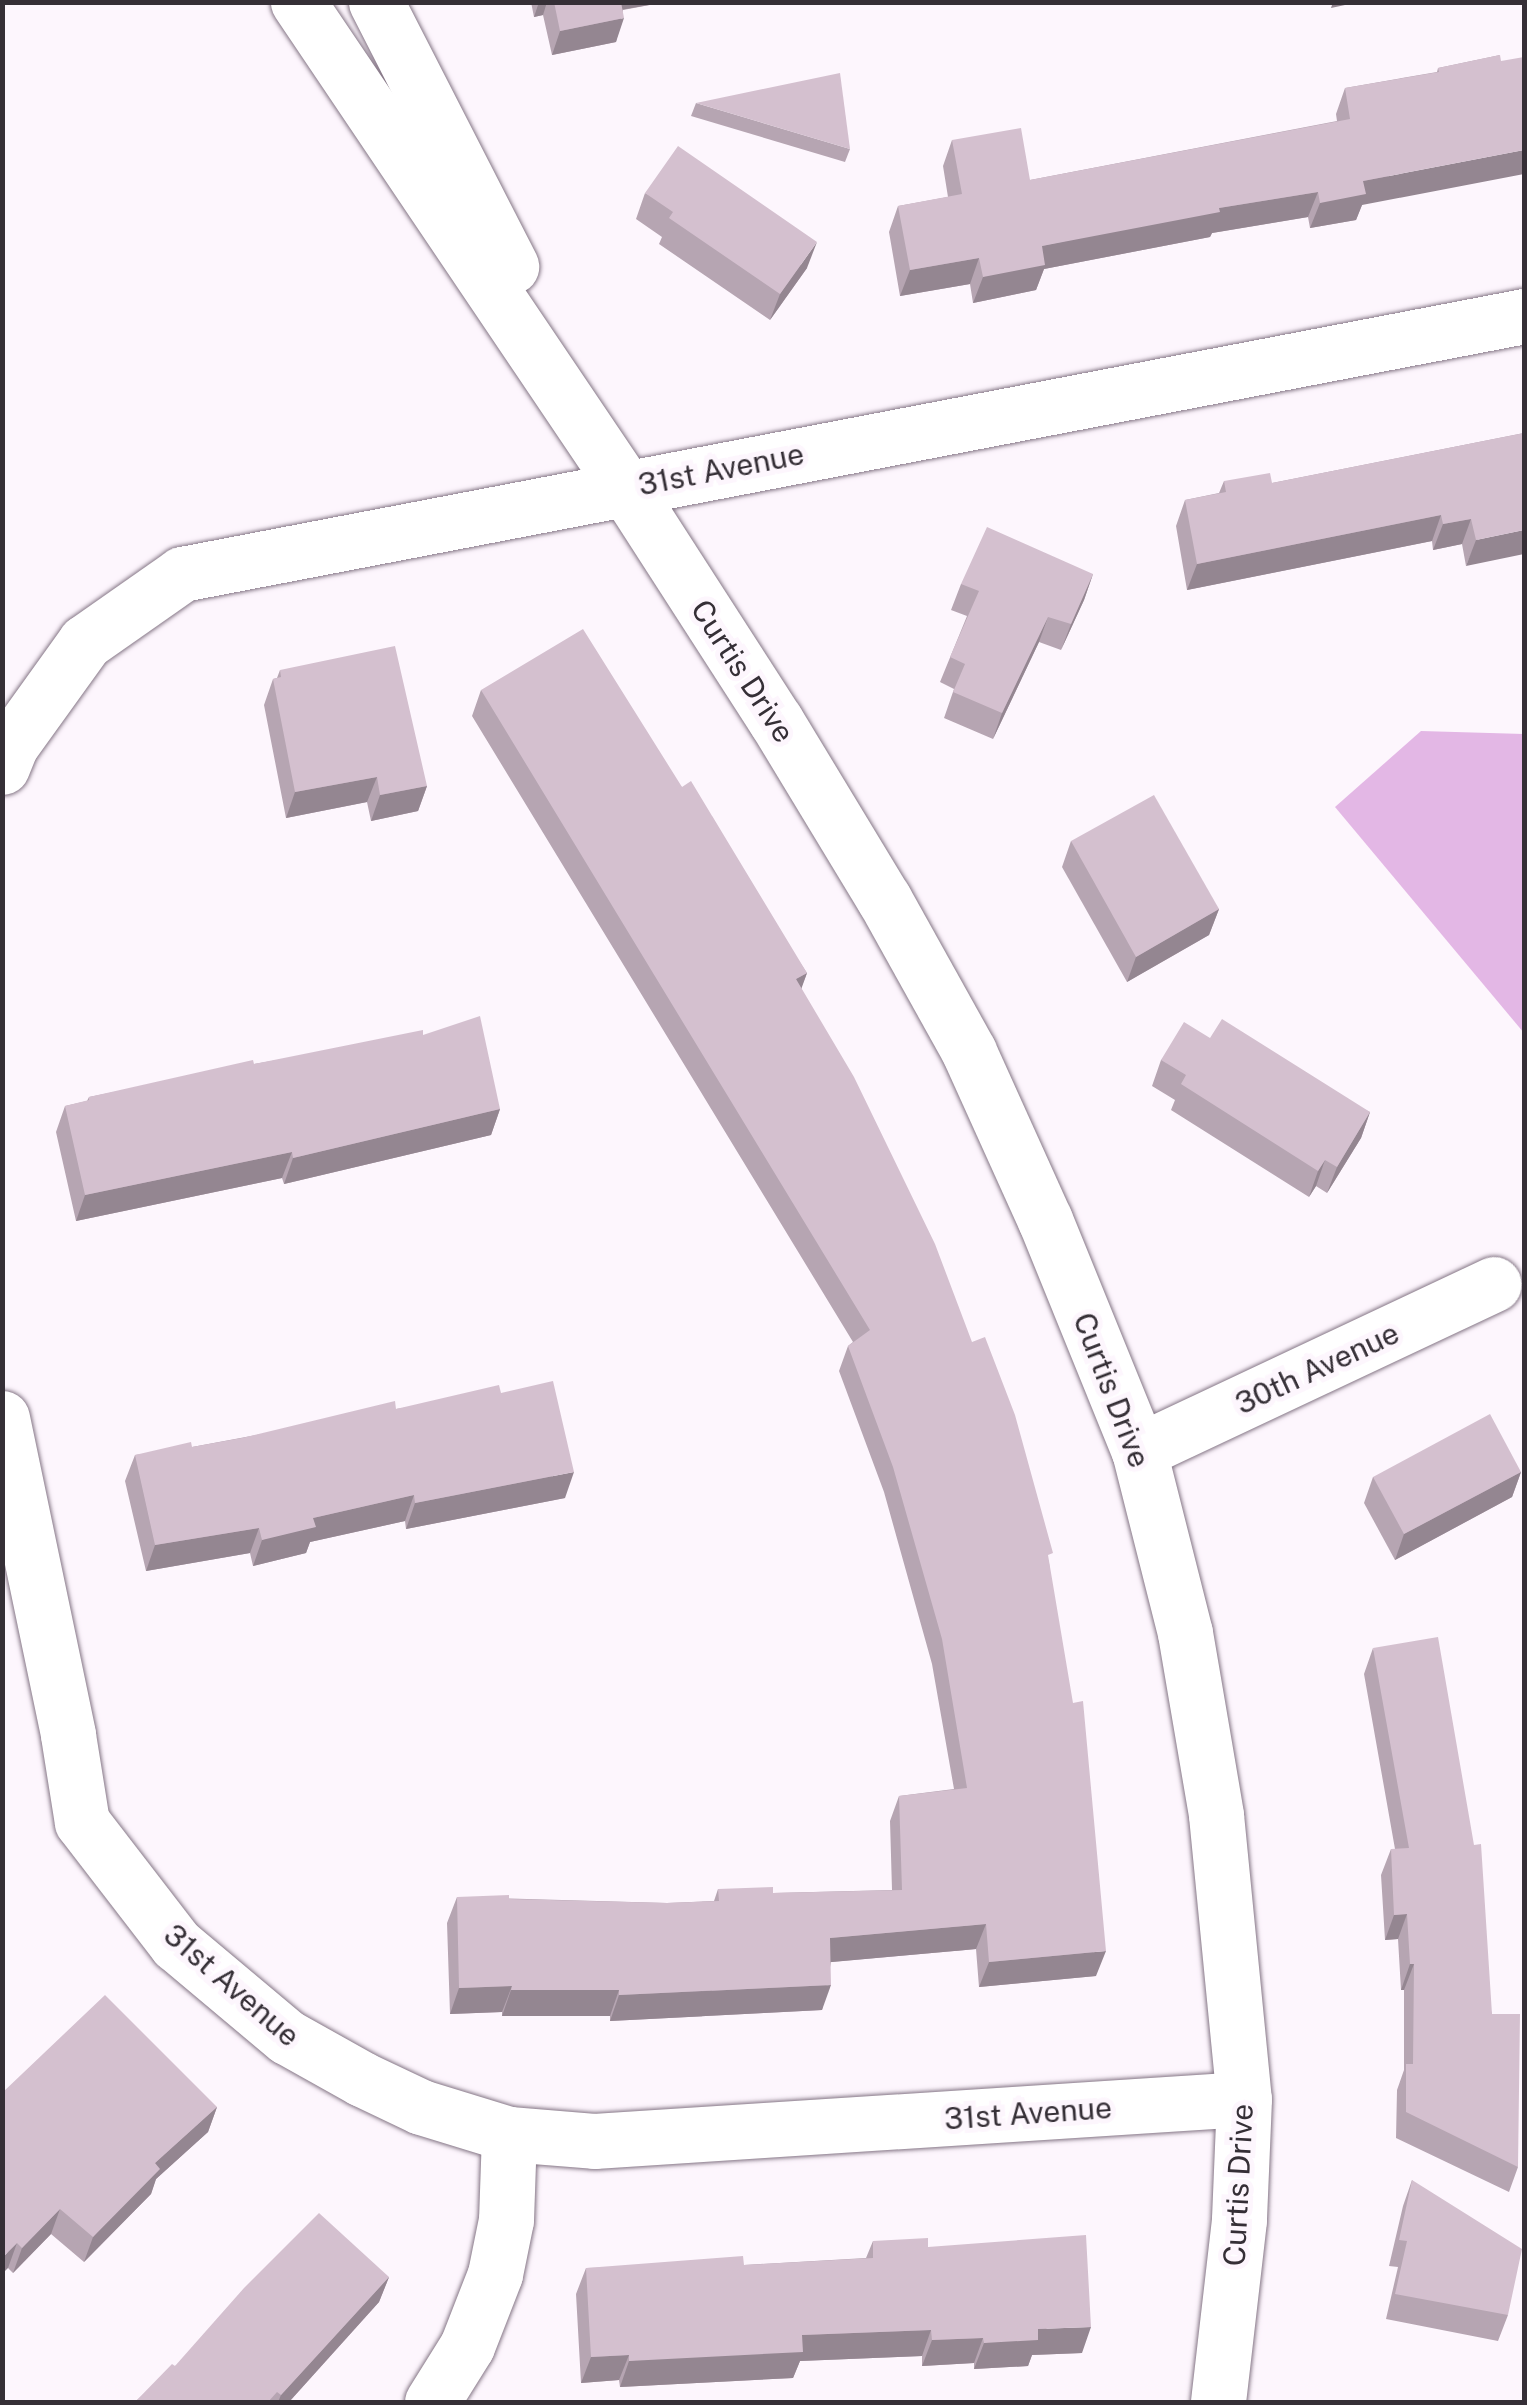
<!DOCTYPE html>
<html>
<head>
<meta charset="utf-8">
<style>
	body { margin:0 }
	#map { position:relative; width:1527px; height:2405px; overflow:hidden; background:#fdf6fd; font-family:"Public Sans",sans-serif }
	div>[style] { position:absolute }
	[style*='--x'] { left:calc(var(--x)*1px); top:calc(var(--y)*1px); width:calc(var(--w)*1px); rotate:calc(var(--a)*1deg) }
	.green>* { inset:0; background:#e3b7e5 }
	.roads { filter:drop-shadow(0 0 2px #857686) drop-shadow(0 0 2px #857686) }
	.minor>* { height:55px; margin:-27.5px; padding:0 27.5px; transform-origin:27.5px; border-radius:27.5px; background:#fff }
	.wall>* { inset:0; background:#b6a5b2 }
	.shaded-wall>* { inset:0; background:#948691 }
	.building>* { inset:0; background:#d4c0cf }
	span { translate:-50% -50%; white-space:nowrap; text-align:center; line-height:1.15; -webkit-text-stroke:10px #fdf6fd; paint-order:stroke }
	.street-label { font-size:30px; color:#352f36 }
	.frame { position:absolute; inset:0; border:5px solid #352f36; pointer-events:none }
</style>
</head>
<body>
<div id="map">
	<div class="green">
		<div style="clip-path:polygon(1421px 731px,1524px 734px,1524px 1033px,1335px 807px)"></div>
	</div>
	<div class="roads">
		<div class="minor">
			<div style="--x:298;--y:2;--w:585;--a:56.01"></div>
			<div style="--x:625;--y:487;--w:278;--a:57.2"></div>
			<div style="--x:776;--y:721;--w:208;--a:58.8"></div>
			<div style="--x:884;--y:899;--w:175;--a:60.9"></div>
			<div style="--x:969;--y:1052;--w:184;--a:65.7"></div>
			<div style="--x:1045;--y:1220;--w:249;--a:67.9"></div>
			<div style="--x:1139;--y:1451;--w:188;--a:75.8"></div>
			<div style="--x:1185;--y:1633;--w:185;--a:80.3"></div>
			<div style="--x:1216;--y:1815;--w:285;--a:84.4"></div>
			<div style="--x:1244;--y:2099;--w:121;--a:92.4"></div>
			<div style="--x:1239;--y:2220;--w:183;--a:96.6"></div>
			<div style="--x:376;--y:2;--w:297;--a:62.9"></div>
			<div style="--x:2;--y:767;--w:24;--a:-68"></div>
			<div style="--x:11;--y:745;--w:127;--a:-54.3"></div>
			<div style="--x:85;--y:642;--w:118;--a:-35"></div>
			<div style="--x:182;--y:574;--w:1367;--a:-10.88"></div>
			<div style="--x:2;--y:1418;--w:324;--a:78.2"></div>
			<div style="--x:68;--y:1735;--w:88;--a:80.9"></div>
			<div style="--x:82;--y:1822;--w:154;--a:52.4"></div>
			<div style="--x:176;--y:1944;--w:145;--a:40"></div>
			<div style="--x:287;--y:2037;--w:86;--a:29.2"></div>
			<div style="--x:362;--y:2079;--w:65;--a:25.4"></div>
			<div style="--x:421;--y:2107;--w:92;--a:17.1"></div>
			<div style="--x:509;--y:2134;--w:85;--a:4.7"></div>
			<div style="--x:594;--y:2141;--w:651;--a:-3.7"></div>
			<div style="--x:1139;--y:1451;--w:392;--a:-25.2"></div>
			<div style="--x:432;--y:2402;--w:66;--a:-58"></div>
			<div style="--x:467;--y:2346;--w:77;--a:-68.7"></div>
			<div style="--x:495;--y:2274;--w:55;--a:-78.5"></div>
			<div style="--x:506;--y:2220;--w:86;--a:-88"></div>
		</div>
	</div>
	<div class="wall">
		<div style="clip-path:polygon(531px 2px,666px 2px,623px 10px,616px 42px,552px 55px,543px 15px,534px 17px)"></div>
		<div style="clip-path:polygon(1500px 55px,1362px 205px,1356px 220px,1310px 228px,1308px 217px,1212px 233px,1210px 237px,1044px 269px,1036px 290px,973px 303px,970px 284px,900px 296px,889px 232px,898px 206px,948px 197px,943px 166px,952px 140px,1030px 180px,1337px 121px,1336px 114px,1345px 88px,1437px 72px,1438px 68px)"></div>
		<div style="clip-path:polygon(696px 103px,850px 149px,845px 162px,691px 116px)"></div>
		<div style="clip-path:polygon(645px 193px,807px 268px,770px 320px,659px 244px,662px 237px,636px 219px)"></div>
		<div style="clip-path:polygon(1524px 433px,1466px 566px,1462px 544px,1433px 550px,1432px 541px,1187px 590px,1176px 526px,1185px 500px,1219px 493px,1224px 481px,1272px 483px)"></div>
		<div style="clip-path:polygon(1093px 574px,1084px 600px,1061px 650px,1039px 642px,993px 739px,944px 718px,954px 689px,940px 682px,967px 616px,951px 610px,961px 584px)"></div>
		<div style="clip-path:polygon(280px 670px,427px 786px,418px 811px,371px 821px,367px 802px,286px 818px,264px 705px,273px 679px,277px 678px)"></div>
		<div style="clip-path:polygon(481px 690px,682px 787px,807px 973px,801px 988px,1049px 1563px,1096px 1976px,979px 1987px,976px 1949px,831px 1962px,822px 2010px,610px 2021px,610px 2016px,502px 2016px,502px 2012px,450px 2014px,447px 1923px,457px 1897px,667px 1903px,714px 1901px,718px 1889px,773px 1893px,892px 1890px,890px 1821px,899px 1796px,954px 1789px,932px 1664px,884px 1492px,839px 1371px,848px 1346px,853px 1342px,472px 716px)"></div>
		<div style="clip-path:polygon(1071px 841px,1219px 909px,1209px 935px,1127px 982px,1062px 867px)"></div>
		<div style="clip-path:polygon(423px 1035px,500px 1109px,491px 1135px,284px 1184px,282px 1178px,76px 1221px,56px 1132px,65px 1106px,87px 1101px,89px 1097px,254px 1064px)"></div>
		<div style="clip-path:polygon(1210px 1038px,1370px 1112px,1361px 1138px,1327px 1193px,1316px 1186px,1309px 1197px,1171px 1110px,1175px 1100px,1152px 1086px,1161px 1060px)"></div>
		<div style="clip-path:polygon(501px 1393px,565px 1498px,406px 1529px,405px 1521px,310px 1542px,306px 1553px,253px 1566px,250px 1553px,146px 1571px,125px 1481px,135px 1455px,192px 1447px,396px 1409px)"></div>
		<div style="clip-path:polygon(1521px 1472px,1512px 1497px,1395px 1560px,1364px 1503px,1373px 1477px)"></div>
		<div style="clip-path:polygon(1373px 1648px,1492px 2014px,1518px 2167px,1509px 2192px,1396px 2138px,1397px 2090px,1404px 2070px,1404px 1990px,1401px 1990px,1398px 1939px,1385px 1940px,1381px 1875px,1391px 1849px,1395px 1849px,1364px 1674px)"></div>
		<div style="clip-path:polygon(2px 2093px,217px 2107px,208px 2132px,156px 2179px,151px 2194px,84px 2262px,51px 2234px,13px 2273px,8px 2268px)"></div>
		<div style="clip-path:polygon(1412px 2180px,1508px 2315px,1498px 2341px,1386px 2319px,1398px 2267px,1389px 2266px,1403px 2206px)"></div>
		<div style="clip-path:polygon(873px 2241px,928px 2247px,1082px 2353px,1032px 2355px,1028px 2366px,974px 2369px,974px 2363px,922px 2366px,922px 2356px,800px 2361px,793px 2378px,620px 2387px,619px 2380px,581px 2383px,576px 2294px,586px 2268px,744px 2265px,866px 2258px)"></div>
		<div style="clip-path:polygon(389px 2277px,379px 2302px,289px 2402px,135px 2402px,175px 2366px)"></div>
	</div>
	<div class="shaded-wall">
		<div style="clip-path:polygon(539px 2px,547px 2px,543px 15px,534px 17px)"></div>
		<div style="clip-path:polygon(613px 2px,666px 2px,609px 12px)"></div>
		<div style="clip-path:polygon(1333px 2px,1359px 2px,1331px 8px)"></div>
		<div style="clip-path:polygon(624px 18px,616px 42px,552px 55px,560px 31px)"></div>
		<div style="clip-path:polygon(1524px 150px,1524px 174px,1362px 205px,1356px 220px,1310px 228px,1320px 203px,1363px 181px)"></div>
		<div style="clip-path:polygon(1318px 192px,1308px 217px,1212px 233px,1210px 237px,1044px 269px,1036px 290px,973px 303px,983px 277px,1042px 246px,1219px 208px)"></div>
		<div style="clip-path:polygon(817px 242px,807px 268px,770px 320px,780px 294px)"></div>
		<div style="clip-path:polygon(979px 258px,970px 284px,900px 296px,910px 270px)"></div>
		<div style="clip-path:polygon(1441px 515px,1432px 541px,1187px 590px,1197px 564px)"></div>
		<div style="clip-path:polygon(1471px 519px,1462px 544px,1433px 550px,1443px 524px)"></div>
		<div style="clip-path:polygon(1524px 530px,1524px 554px,1466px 566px,1476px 540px)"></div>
		<div style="clip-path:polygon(1093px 574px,1084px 600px,1061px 650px,1071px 624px)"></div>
		<div style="clip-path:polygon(1048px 617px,1039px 642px,993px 739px,1002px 713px)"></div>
		<div style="clip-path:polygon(377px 777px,367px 802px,286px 818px,295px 792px)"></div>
		<div style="clip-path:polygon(427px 786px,418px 811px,371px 821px,380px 795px)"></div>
		<div style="clip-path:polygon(1219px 909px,1209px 935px,1127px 982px,1136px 957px)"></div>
		<div style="clip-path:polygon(807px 973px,798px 998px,796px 979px)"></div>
		<div style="clip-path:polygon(500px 1109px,491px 1135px,284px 1184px,293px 1158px)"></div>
		<div style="clip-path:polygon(1370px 1112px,1361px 1138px,1327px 1193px,1337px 1167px)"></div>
		<div style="clip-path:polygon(292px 1152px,282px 1178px,76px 1221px,85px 1195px)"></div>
		<div style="clip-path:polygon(1325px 1160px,1316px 1186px,1309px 1197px,1318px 1171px)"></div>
		<div style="clip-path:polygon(574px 1472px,565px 1498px,406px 1529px,415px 1503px)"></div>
		<div style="clip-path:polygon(1521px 1472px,1512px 1497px,1395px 1560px,1404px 1534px)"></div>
		<div style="clip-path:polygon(414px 1495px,405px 1521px,310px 1542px,306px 1553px,253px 1566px,262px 1540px,313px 1518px)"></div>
		<div style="clip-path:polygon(259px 1528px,250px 1553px,146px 1571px,155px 1545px)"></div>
		<div style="clip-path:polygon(1407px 1914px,1398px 1939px,1385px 1940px,1394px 1915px)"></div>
		<div style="clip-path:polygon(986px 1924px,976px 1949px,821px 1963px,830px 1938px)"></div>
		<div style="clip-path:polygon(1106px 1951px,1096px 1976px,979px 1987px,989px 1962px)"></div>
		<div style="clip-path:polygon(1410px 1964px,1414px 1964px,1404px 1990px,1401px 1990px)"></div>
		<div style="clip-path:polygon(831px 1985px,822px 2010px,610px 2021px,619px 1995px)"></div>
		<div style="clip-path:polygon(512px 1986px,502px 2012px,450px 2014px,459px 1988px)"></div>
		<div style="clip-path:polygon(511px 1990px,619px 1990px,610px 2016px,502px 2016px)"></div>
		<div style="clip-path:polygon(217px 2107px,208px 2132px,156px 2179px,151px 2194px,84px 2262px,93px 2237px,155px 2163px)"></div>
		<div style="clip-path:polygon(60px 2209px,51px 2234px,13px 2273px,22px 2248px)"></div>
		<div style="clip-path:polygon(17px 2243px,8px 2268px,2px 2274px,2px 2258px)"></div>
		<div style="clip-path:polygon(389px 2277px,379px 2302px,289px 2402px,278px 2402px,281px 2395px)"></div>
		<div style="clip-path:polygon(1091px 2327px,1082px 2353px,1032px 2355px,1028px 2366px,974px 2369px,984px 2343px,1038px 2329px)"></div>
		<div style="clip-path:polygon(931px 2330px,922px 2356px,800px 2361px,793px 2378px,620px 2387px,629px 2361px,802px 2335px)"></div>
		<div style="clip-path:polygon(983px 2338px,974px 2363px,922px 2366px,932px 2340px)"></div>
		<div style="clip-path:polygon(629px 2355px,619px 2380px,581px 2383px,591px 2357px)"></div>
	</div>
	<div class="building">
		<div style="clip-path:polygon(554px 2px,621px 2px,624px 18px,560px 31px)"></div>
		<div style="clip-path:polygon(1500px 55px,1501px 61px,1524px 57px,1524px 150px,1363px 181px,1366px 194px,1320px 203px,1318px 192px,1219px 208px,1220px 212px,1042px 246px,1045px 265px,983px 277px,979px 258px,910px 270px,898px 206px,962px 194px,952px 140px,1021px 128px,1030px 180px,1350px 119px,1345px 88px,1439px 72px,1438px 68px)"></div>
		<div style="clip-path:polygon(840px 73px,850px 149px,696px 103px)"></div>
		<div style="clip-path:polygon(678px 146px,817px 242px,780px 294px,669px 218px,673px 212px,645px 193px)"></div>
		<div style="clip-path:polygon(1524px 433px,1524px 530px,1476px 540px,1471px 519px,1443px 524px,1441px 515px,1197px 564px,1185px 500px,1226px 492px,1224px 481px,1270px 473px,1272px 483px)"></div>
		<div style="clip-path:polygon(987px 527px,1093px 574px,1071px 624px,1048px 617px,1002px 713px,953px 692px,965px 664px,950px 657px,979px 591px,961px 584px)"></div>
		<div style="clip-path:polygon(583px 629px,682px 787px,691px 781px,807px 973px,796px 979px,854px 1077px,935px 1244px,972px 1342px,985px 1337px,1015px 1415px,1053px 1553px,1048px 1555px,1073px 1703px,1083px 1701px,1106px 1951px,989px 1962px,986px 1924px,830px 1938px,831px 1985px,619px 1995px,619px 1990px,511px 1990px,512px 1986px,459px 1988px,457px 1897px,509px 1895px,509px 1899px,667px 1903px,719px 1901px,718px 1889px,773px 1887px,773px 1893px,902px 1890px,899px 1796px,967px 1788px,942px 1639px,893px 1467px,848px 1346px,870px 1330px,481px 690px)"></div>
		<div style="clip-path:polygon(395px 646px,427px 786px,380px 795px,377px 777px,295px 792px,273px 679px,281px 677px,280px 670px)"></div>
		<div style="clip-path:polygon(1154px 795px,1219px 909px,1136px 957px,1071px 841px)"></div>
		<div style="clip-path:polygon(480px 1016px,500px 1109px,293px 1158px,292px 1152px,85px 1195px,65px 1106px,89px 1100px,89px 1097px,253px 1060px,254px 1064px,423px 1030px,423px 1035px)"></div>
		<div style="clip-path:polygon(1222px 1019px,1370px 1112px,1337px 1167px,1325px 1160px,1318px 1171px,1181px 1084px,1186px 1075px,1161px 1060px,1184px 1022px,1210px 1038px)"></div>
		<div style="clip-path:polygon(553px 1381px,574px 1472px,415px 1503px,414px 1495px,313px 1518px,316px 1527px,262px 1540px,259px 1528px,155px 1545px,135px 1455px,191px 1442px,192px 1447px,242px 1438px,395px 1401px,396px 1409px,499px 1385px,501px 1393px)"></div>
		<div style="clip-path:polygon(1490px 1414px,1521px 1472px,1404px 1534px,1373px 1477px)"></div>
		<div style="clip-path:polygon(1438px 1637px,1474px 1845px,1481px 1844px,1492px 2014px,1520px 2014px,1518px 2167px,1406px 2112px,1406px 2064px,1413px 2064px,1414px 1964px,1410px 1964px,1407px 1914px,1394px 1915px,1391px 1849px,1409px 1848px,1373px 1648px)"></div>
		<div style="clip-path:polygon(105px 1995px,217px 2107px,155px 2163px,160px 2169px,93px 2237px,60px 2209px,22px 2248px,17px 2243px,2px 2258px,2px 2093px)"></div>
		<div style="clip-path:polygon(1412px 2180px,1522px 2249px,1508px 2315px,1395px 2294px,1407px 2241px,1399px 2240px)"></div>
		<div style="clip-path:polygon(319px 2213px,389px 2277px,281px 2395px,277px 2392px,268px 2402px,135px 2402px,172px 2364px,175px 2366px,244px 2288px)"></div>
		<div style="clip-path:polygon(1086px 2235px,1091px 2327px,1038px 2329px,1038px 2340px,984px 2343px,983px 2338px,932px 2340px,931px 2330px,802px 2335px,803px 2352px,629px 2361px,629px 2355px,591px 2357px,586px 2268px,743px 2256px,744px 2265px,873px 2258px,873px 2241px,928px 2238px,928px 2247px)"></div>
	</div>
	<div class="street-label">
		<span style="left:721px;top:469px;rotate:-11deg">31st Avenue</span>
		<span style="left:743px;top:671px;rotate:57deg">Curtis Drive</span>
		<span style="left:1317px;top:1368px;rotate:-25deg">30th Avenue</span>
		<span style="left:1112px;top:1390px;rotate:69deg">Curtis Drive</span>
		<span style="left:232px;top:1985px;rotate:41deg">31st Avenue</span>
		<span style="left:1028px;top:2113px;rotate:-4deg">31st Avenue</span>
		<span style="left:1238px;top:2185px;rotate:-87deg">Curtis Drive</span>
	</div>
	<div class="frame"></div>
</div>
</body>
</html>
